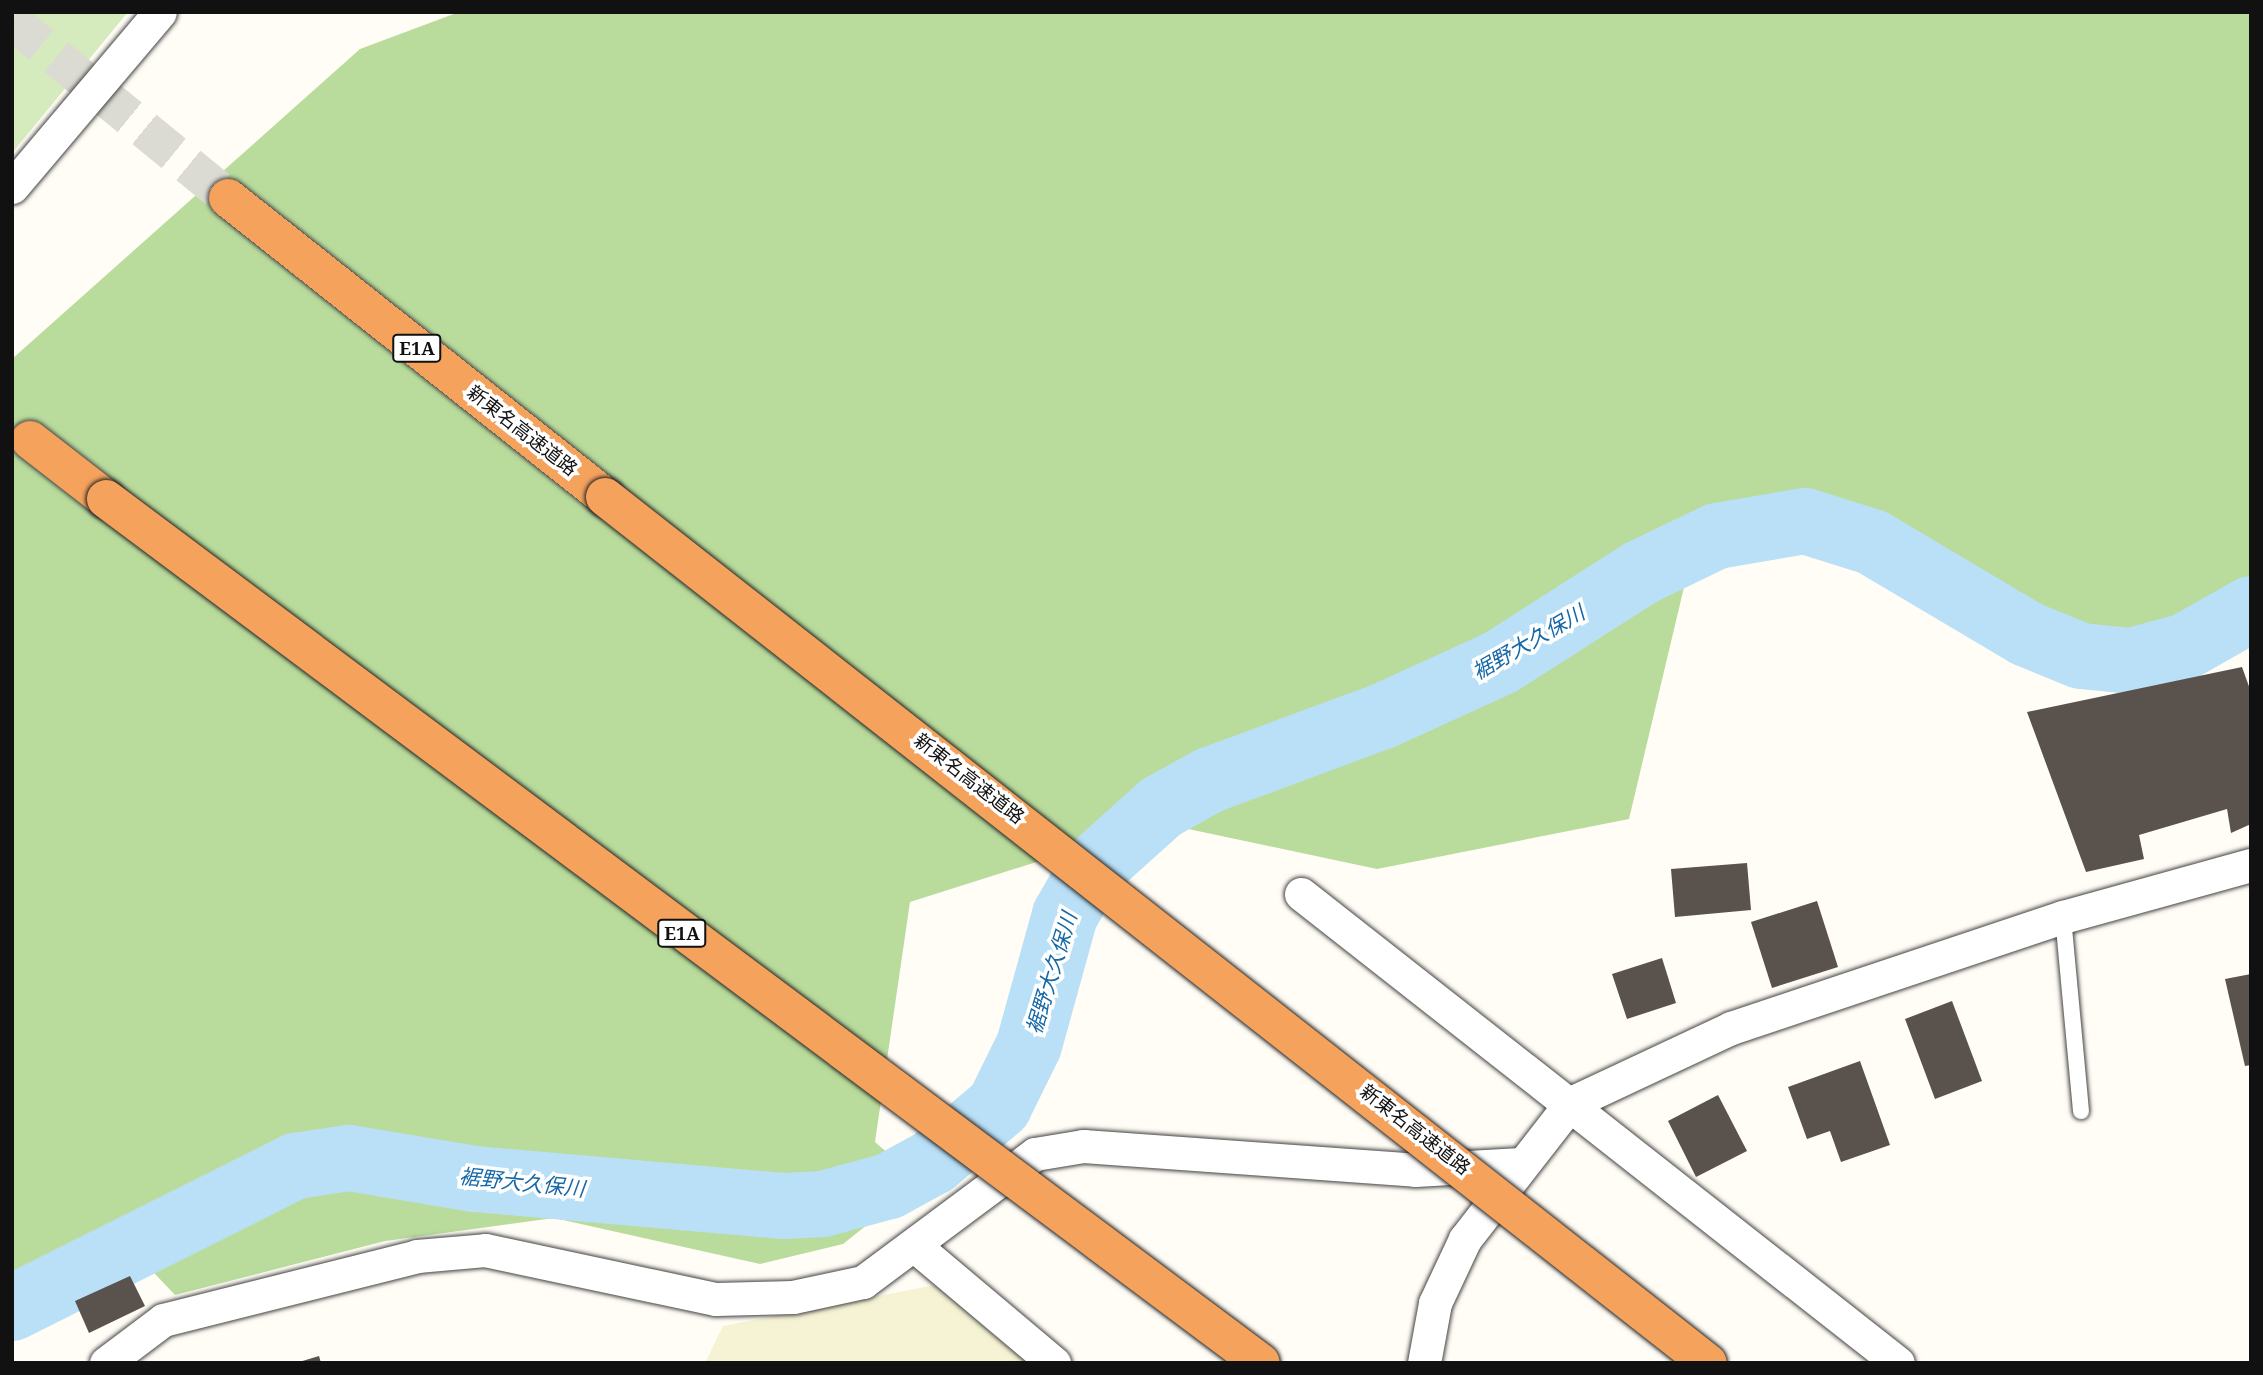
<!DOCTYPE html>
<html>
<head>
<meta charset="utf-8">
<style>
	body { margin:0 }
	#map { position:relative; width:2263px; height:1375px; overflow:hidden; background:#fffdf5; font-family:"Noto Serif","Noto Sans JP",serif }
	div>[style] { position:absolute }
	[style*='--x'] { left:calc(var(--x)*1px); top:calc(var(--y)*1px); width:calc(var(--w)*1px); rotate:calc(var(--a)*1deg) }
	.farmland>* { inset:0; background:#f6f3d4 }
	.green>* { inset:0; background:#d5ebbd }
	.forest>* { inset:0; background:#b9dc9c }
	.river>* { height:66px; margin:-33px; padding:0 33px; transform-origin:33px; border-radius:33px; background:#b9e0f7 }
	.building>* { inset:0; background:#5a524d }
	.highway-tunnel>* { height:38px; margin-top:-19px; transform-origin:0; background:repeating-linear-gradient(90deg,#dbdad3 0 38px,transparent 0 57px) }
	.roads { filter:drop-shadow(0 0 2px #444) drop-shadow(0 0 2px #444) }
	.lane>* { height:16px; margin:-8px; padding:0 8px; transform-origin:8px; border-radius:8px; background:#fff }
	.street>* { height:33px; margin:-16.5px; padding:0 16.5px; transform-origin:16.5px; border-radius:16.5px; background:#fff }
	.highway>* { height:38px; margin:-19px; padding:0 19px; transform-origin:19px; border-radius:19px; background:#f5a25d }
	.bridges { filter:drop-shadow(0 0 2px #222) drop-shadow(0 0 2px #222) }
	.highway-bridge>* { height:38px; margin:-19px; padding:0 19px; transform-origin:19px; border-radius:19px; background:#f5a25d }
	span { translate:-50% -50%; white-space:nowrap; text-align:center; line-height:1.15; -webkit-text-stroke:7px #fff; paint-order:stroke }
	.shield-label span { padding:2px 5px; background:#fff; border:2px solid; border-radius:5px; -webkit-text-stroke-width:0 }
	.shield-label { font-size:18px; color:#111; font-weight:700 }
	.street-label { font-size:19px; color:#111 }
	.water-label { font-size:21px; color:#1768a6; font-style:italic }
	.frame { position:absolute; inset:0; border:14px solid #111; pointer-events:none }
</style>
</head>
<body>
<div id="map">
	<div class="farmland">
		<div style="clip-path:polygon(935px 1285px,1034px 1363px,705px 1363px,723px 1326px)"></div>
	</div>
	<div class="green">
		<div style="clip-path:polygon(12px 12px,128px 12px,12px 153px)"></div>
	</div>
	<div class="forest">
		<div style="clip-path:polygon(459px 12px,2251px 12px,2251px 607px,2081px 656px,1824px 512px,1685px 583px,1629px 819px,1377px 869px,1160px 823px,910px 902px,875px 1142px,921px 1182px,843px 1244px,760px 1264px,554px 1218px,385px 1241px,175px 1295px,121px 1238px,12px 1291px,12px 359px,360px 49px)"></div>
	</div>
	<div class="river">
		<div style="--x:12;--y:1308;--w:318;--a:-26.6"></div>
		<div style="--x:296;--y:1166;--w:54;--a:-8.6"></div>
		<div style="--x:349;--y:1158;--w:128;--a:9.5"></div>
		<div style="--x:475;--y:1179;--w:309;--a:5"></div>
		<div style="--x:783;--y:1206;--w:40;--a:-2.9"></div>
		<div style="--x:823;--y:1204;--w:68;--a:-15.3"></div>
		<div style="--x:889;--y:1186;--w:50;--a:-28.6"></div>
		<div style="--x:933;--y:1162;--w:87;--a:-40.3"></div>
		<div style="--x:999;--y:1106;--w:68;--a:-63.8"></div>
		<div style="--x:1029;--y:1045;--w:135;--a:-74.5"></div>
		<div style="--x:1065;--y:915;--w:52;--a:-60"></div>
		<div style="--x:1091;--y:870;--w:94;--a:-42"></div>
		<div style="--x:1161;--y:807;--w:56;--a:-28.9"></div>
		<div style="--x:1210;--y:780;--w:184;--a:-20.3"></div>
		<div style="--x:1383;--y:716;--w:130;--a:-24.6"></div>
		<div style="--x:1501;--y:662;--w:165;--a:-32.6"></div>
		<div style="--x:1640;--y:573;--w:85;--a:-25.7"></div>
		<div style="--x:1717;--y:536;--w:89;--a:-9.7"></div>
		<div style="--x:1805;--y:521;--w:70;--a:17.4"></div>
		<div style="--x:1872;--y:542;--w:180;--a:30.7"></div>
		<div style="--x:2027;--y:634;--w:58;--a:22.2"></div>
		<div style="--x:2081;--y:656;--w:50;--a:5.7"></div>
		<div style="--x:2131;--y:661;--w:57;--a:-15.3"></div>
		<div style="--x:2186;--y:646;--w:75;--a:-29.6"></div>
	</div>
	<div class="building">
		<div style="clip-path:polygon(2242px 667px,2251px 692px,2251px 824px,2231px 833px,2227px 809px,2139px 835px,2144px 859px,2086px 872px,2027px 712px)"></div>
		<div style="clip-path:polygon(1747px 863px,1751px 910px,1675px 917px,1671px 869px)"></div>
		<div style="clip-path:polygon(1817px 901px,1838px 967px,1772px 988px,1751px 922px)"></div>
		<div style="clip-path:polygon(1662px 958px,1676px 1003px,1627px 1019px,1612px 974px)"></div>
		<div style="clip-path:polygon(2251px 974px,2251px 1065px,2245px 1066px,2225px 979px)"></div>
		<div style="clip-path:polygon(1952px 1001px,1982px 1081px,1935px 1099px,1905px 1019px)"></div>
		<div style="clip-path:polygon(1860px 1061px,1890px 1145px,1841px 1162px,1830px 1131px,1807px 1139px,1788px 1087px)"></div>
		<div style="clip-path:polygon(1718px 1095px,1747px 1151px,1696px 1177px,1668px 1121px)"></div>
		<div style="clip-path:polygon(130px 1276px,145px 1306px,89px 1333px,75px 1301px)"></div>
		<div style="clip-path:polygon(319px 1356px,321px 1363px,299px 1363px,299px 1362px)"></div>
	</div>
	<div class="highway-tunnel">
		<div style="--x:12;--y:21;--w:279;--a:39.3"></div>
	</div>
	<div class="roads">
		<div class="lane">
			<div style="--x:2063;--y:917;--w:195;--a:84.7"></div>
		</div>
		<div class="street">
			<div style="--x:12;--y:187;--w:229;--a:-49.8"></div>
			<div style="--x:1301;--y:894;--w:759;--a:38.15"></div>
			<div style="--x:915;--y:1246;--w:182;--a:40.1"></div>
			<div style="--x:106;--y:1363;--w:71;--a:-37"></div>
			<div style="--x:163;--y:1320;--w:262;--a:-14.1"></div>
			<div style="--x:417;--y:1256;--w:68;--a:-5"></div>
			<div style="--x:485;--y:1250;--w:236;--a:12"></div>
			<div style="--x:716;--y:1299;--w:77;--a:-1.5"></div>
			<div style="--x:793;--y:1297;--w:72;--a:-12.1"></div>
			<div style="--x:863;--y:1282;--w:214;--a:-36.7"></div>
			<div style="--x:1035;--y:1154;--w:49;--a:-9.5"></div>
			<div style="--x:1083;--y:1146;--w:333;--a:4.1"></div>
			<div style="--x:1415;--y:1170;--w:106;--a:-3.2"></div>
			<div style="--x:1424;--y:1363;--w:61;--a:-79.6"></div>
			<div style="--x:1435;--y:1303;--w:71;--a:-64.9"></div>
			<div style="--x:1465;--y:1239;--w:172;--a:-52.1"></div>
			<div style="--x:1571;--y:1103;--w:177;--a:-25.1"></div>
			<div style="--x:1731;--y:1028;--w:350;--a:-18.5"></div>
			<div style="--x:2063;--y:917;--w:195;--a:-15.5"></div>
		</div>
		<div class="highway">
			<div style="--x:228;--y:198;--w:481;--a:38.4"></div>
			<div style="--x:30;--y:440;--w:96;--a:37.8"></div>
		</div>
	</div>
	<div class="bridges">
		<div class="highway-bridge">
			<div style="--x:605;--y:497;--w:1402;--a:38.14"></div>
			<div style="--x:106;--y:499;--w:1442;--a:36.8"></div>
		</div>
	</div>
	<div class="shield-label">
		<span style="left:417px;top:348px">E1A</span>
		<span style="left:682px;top:933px">E1A</span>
	</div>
	<div class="street-label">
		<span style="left:522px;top:431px;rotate:38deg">新東名高速道路</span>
		<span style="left:969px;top:779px;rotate:38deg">新東名高速道路</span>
		<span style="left:1415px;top:1130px;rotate:38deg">新東名高速道路</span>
	</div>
	<div class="water-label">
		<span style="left:1528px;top:642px;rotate:-30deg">裾野大久保川</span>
		<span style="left:1051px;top:973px;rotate:-73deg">裾野大久保川</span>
		<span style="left:522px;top:1182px;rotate:6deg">裾野大久保川</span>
	</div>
	<div class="frame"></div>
</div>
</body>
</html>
